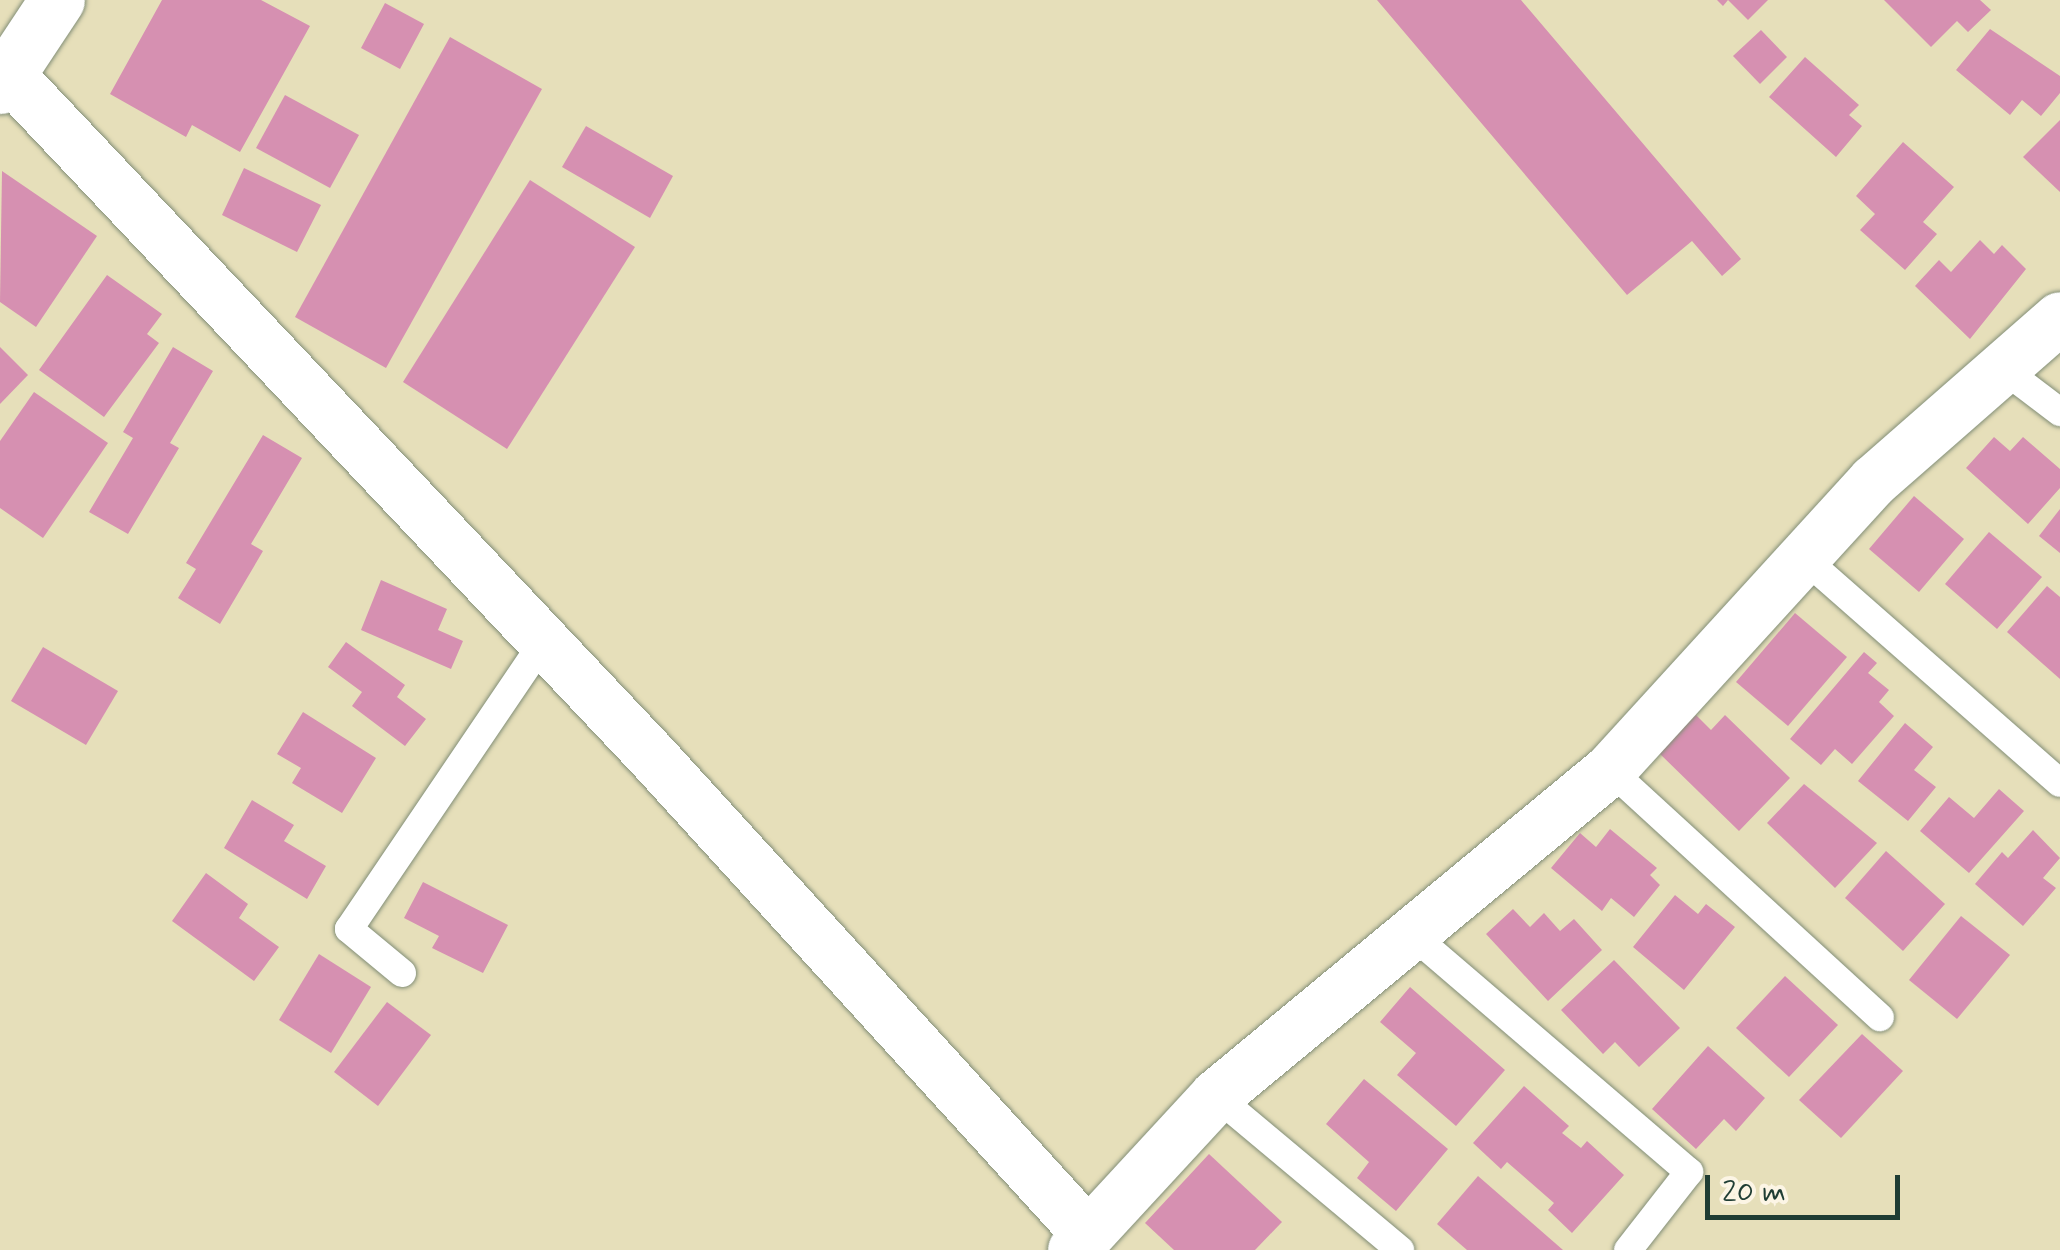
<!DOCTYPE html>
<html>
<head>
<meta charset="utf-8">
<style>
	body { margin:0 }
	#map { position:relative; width:2060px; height:1250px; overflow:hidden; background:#e6dfba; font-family:Mynerve,sans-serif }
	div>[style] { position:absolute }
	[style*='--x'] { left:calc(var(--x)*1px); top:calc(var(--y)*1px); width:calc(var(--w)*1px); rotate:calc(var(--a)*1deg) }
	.building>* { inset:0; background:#d690b1 }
	.roads { filter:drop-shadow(0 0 2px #828e77) drop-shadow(0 0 2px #828e77) }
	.service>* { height:28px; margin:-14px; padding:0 14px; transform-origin:14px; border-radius:14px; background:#fff }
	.minor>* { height:52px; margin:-26px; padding:0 26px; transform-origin:26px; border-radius:26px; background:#fff }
	.primary>* { height:55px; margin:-27.5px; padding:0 27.5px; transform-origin:27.5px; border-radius:27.5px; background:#fff }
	span { translate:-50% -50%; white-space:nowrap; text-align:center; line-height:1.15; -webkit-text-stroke:10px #fcf5e5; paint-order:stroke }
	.scale { position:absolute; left:1705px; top:1175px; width:195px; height:45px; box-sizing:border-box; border:5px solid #1f3d34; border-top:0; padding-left:12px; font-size:30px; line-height:35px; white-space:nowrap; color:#1f3d34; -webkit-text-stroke:8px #fcf5e5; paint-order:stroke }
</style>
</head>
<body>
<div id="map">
	<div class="building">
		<div style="clip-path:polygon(162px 0,261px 0,310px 26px,240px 152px,192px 125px,186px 137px,110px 94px)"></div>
		<div style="clip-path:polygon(1377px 0,1521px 0,1741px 259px,1722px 276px,1692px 241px,1627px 295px)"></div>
		<div style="clip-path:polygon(1717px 0,1768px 0,1748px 20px,1728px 0,1723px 6px)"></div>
		<div style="clip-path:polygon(1884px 0,1980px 0,1991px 10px,1968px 32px,1957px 21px,1931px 47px)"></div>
		<div style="clip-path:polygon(385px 3px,424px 24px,400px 69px,361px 48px)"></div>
		<div style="clip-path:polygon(1990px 29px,2060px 76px,2060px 93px,2041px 116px,2022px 100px,2010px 115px,1956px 70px)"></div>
		<div style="clip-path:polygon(1761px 30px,1787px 57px,1760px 84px,1733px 56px)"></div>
		<div style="clip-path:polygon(450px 37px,542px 89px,386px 368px,295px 317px)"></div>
		<div style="clip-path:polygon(1805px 57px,1859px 105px,1849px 115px,1862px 126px,1836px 157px,1769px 97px)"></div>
		<div style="clip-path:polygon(285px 95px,359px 135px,330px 188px,256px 148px)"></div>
		<div style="clip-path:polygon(2060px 120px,2060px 192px,2023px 157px)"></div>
		<div style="clip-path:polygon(586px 126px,673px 176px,650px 218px,562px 167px)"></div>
		<div style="clip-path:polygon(1903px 142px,1954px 187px,1923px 222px,1937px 234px,1905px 270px,1860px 230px,1875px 214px,1856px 196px)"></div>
		<div style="clip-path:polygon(244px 168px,321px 205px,297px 252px,222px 215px)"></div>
		<div style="clip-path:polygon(2px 171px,97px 236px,36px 327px,0 302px)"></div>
		<div style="clip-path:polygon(530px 180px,635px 247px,507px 449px,403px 382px)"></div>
		<div style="clip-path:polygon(1980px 240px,1994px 254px,2002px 245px,2026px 269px,1970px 339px,1915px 286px,1939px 260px,1951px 272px)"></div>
		<div style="clip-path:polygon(107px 275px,162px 314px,147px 334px,159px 343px,104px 417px,39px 370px)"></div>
		<div style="clip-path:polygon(0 347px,28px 375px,0 404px)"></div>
		<div style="clip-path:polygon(173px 347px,213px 371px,170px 443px,179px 448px,128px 534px,89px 512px,133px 438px,123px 432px)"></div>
		<div style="clip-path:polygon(34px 392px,108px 443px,43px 538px,0 508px,0 441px)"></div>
		<div style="clip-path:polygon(263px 435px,302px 458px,251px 544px,263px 551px,220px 624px,178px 598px,196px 569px,186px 563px)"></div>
		<div style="clip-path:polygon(1994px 437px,2010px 451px,2023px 437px,2060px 469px,2060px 488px,2028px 524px,1966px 468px)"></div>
		<div style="clip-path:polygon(1914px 496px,1964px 539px,1919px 592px,1869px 549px)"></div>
		<div style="clip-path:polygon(2060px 509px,2060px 553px,2039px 536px)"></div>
		<div style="clip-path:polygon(1989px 532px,2042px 577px,1997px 629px,1945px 584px)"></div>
		<div style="clip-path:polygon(381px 580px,447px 609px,438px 630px,463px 641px,451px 669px,361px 630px)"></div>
		<div style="clip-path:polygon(2047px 586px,2060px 597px,2060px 679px,2007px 632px)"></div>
		<div style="clip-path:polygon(1795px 613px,1847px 657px,1788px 726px,1736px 682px)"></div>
		<div style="clip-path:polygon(346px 642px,405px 685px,397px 697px,426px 719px,405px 746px,352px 706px,362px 692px,328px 667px)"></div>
		<div style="clip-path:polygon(43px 647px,118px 691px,86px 745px,11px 701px)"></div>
		<div style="clip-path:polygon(1864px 652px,1877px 663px,1868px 673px,1889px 690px,1879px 702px,1894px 716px,1852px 764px,1835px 749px,1821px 765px,1790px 739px)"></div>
		<div style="clip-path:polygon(303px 712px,376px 758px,342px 813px,292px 783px,301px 768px,277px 754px)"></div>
		<div style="clip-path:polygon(1696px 715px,1711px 730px,1725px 715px,1790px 778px,1739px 831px,1659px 753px)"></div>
		<div style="clip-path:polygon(1905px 723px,1933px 747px,1914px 770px,1936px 787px,1908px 821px,1858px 781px)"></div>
		<div style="clip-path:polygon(1804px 784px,1877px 843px,1835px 888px,1767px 823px)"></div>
		<div style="clip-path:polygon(1999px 789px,2024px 811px,1969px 873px,1920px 831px,1949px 797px,1974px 818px)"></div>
		<div style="clip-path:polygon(252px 800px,294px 825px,284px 841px,326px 866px,307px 899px,224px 848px)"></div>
		<div style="clip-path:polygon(1610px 829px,1657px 868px,1650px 875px,1660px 885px,1634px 917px,1611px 898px,1602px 911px,1551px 868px,1580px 833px,1596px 847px)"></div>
		<div style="clip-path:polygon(2033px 830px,2060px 858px,2043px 878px,2056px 888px,2023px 926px,1975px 884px,2002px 852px,2008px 858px)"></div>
		<div style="clip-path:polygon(1886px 851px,1945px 904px,1903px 951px,1845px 898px)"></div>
		<div style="clip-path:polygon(206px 873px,248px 904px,239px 918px,279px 947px,254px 981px,172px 921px)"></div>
		<div style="clip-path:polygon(423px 882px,508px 925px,483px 973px,432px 948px,439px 936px,404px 918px)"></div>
		<div style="clip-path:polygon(1675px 895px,1698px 914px,1706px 904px,1735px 927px,1684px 990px,1633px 947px)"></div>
		<div style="clip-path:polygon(1513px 909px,1530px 927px,1544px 913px,1560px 931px,1574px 919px,1602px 950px,1548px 1001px,1486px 934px)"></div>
		<div style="clip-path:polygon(1961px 916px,2010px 955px,1957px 1019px,1909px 980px)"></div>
		<div style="clip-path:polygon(319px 954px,371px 987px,331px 1053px,279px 1020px)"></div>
		<div style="clip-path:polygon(1614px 960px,1680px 1028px,1639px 1067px,1615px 1042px,1603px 1054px,1561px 1010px)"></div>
		<div style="clip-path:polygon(1785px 976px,1838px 1025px,1789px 1077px,1736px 1028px)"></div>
		<div style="clip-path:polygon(1410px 987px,1505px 1070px,1456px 1126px,1397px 1075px,1416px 1053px,1380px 1022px)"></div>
		<div style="clip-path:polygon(387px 1002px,431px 1035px,378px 1106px,334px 1072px)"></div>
		<div style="clip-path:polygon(1862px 1034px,1903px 1071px,1841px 1138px,1799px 1100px)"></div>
		<div style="clip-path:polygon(1708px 1046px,1765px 1098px,1736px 1131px,1724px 1119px,1696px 1149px,1652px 1109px)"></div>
		<div style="clip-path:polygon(1364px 1079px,1448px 1149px,1396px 1211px,1357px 1178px,1369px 1162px,1326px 1124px)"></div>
		<div style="clip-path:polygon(1524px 1086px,1569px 1126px,1562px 1133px,1581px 1148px,1587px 1141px,1624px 1175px,1572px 1233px,1548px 1210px,1554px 1203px,1507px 1162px,1501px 1169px,1473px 1143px)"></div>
		<div style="clip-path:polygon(1209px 1154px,1282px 1222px,1255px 1250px,1174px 1250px,1145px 1223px)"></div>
		<div style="clip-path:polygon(1478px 1176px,1563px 1250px,1467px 1250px,1437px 1224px)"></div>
	</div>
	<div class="roads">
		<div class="service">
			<div style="--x:2006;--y:371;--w:68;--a:37.2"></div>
			<div style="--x:1805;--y:559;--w:339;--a:41.3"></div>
			<div style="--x:1610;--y:770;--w:366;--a:42.5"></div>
			<div style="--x:1415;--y:937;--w:361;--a:40.6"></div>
			<div style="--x:1689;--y:1172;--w:99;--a:128"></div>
			<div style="--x:402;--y:973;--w:69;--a:-140.3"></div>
			<div style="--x:349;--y:929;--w:348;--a:-55.9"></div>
			<div style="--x:1216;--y:1096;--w:240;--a:39.9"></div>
		</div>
		<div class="minor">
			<div style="--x:8;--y:74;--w:939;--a:46.64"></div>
			<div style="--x:653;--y:757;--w:644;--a:47.64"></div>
			<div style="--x:1074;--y:1250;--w:209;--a:-47.3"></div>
			<div style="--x:1216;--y:1096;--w:511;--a:-39.6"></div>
			<div style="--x:1610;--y:770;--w:391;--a:-47.6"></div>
			<div style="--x:1874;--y:481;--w:247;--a:-41.2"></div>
		</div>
		<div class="primary">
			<div style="--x:0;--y:86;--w:103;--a:-56.5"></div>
		</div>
	</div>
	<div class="scale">20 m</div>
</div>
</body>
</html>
